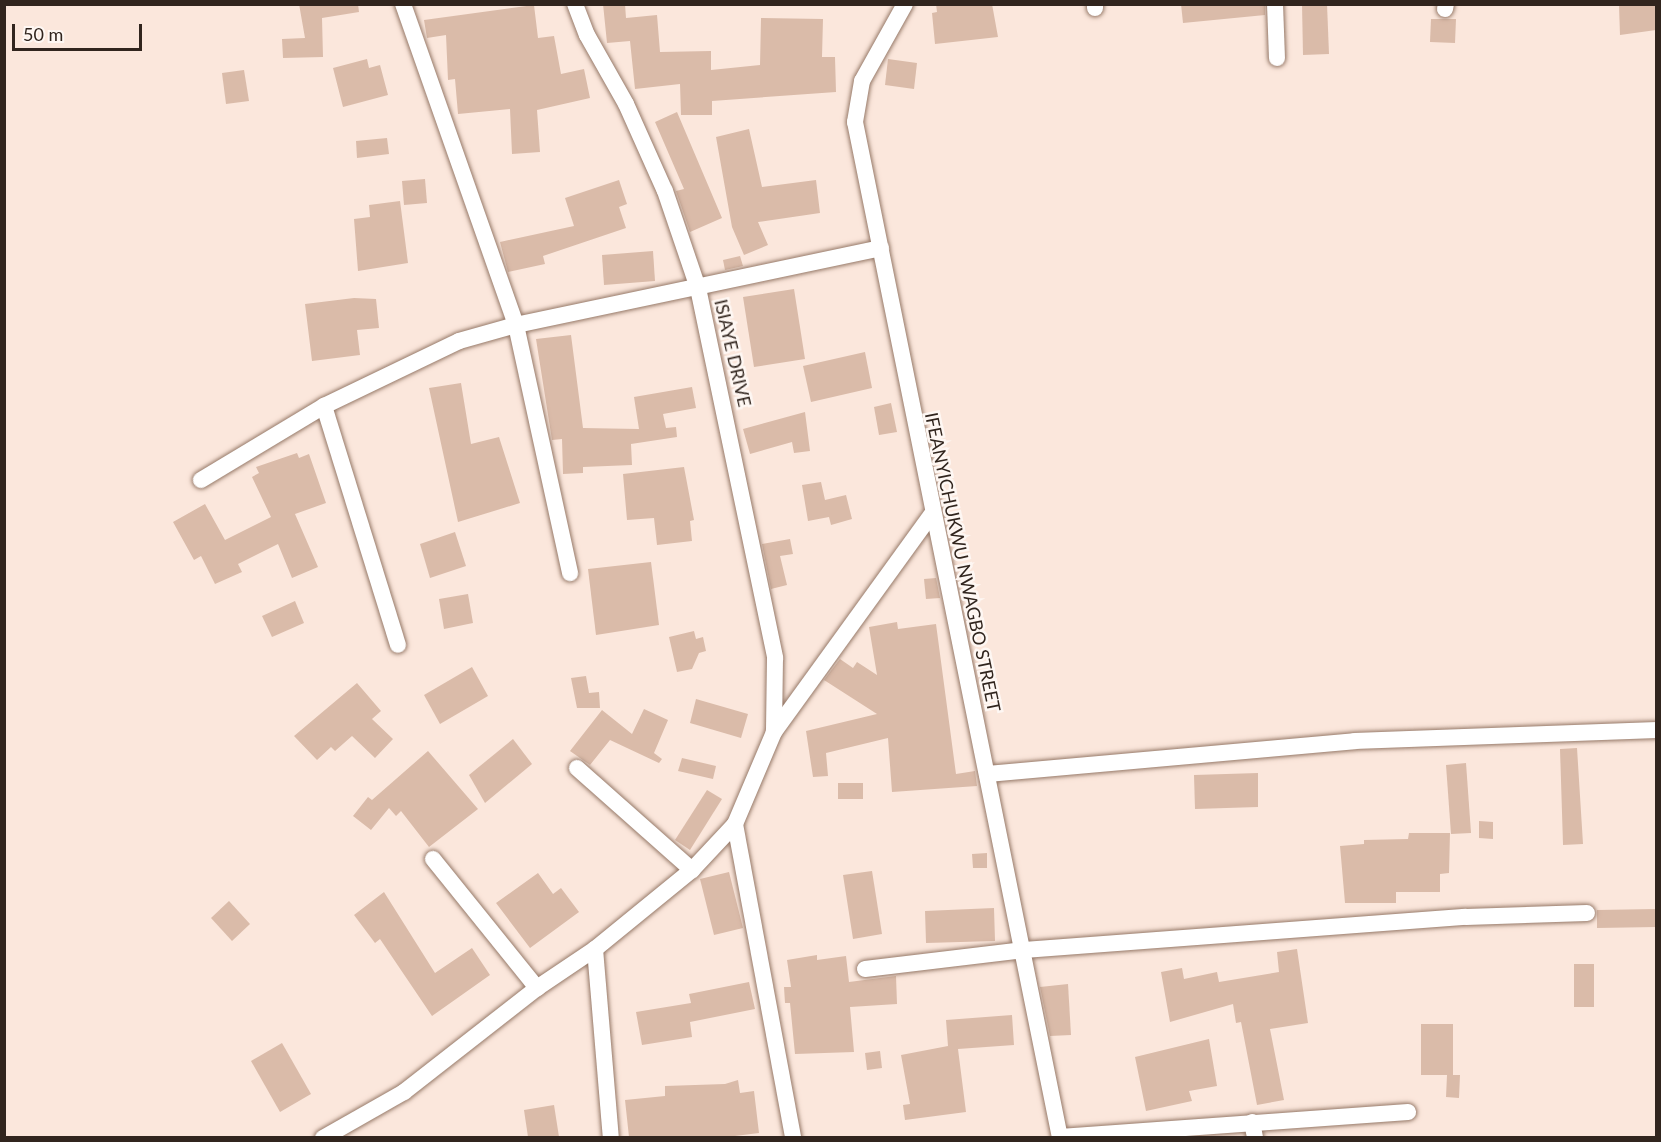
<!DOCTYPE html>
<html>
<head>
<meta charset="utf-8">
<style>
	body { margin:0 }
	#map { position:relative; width:1661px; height:1142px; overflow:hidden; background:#fbe7dc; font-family:Lato,sans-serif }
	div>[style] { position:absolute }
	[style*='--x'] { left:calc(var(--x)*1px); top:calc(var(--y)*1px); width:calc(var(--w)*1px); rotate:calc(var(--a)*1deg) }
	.building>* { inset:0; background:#dabba9 }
	.roads { filter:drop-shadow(0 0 2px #967968) drop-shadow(0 0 2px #967968) }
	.street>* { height:16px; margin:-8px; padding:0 8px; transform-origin:8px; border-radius:8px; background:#fff }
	span { translate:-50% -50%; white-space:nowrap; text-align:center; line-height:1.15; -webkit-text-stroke:5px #fef7f3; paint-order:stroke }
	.street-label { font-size:18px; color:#31251e }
	.frame { position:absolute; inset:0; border:6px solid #31251e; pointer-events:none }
	.scale { position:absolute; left:12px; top:24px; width:130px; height:27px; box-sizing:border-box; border:3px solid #31251e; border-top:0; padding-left:8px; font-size:18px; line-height:21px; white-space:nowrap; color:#31251e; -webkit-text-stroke:4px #fef7f3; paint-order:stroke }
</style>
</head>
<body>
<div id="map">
	<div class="building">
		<div style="clip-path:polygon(299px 4px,358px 4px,359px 12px,322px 18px,323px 57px,283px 58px,282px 39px,305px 38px)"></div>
		<div style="clip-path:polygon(603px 4px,625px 4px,626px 18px,657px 15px,660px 52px,711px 51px,711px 70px,760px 65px,761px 18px,823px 19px,822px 57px,835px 57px,836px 92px,712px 101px,712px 115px,681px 115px,680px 84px,635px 89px,630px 41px,607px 43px)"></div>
		<div style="clip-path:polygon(936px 4px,992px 4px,998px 37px,935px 44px,932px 13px,937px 12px)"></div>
		<div style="clip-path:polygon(1181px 4px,1265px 4px,1265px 15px,1183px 23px)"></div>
		<div style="clip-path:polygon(1302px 4px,1327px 4px,1329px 54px,1303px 55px)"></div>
		<div style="clip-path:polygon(1656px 4px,1656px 30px,1620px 35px,1619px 5px)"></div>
		<div style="clip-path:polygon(534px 5px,538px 38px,554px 36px,561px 74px,584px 69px,590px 98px,537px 110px,540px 152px,512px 154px,510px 109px,458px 114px,455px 79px,448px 80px,446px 35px,427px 38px,424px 20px)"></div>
		<div style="clip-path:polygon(1431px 19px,1456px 19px,1455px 43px,1430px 42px)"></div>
		<div style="clip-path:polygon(367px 59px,369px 68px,380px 65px,388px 95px,343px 107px,333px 68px)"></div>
		<div style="clip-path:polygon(888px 59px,917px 63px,914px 89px,885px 85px)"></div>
		<div style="clip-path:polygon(244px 70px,249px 101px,226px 104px,222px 73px)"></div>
		<div style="clip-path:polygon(677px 112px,722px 218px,690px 232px,676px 191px,684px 189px,655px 122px)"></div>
		<div style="clip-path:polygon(749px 129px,762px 187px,816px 180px,820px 213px,758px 222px,768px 245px,744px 255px,732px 227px,716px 137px)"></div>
		<div style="clip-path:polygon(387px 138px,389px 154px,357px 158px,356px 141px)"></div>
		<div style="clip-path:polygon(425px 179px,427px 203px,404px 205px,402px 181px)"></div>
		<div style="clip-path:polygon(619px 180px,627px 204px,619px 207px,626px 228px,543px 256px,545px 264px,508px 272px,500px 242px,574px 226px,565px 198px)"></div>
		<div style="clip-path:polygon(400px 201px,408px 263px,358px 271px,354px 219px,370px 217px,369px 205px)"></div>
		<div style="clip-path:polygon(653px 251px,655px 281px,604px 285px,602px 255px)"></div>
		<div style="clip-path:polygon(740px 256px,743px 266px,725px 270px,723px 260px)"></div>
		<div style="clip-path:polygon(794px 289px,805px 359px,754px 367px,743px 297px)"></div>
		<div style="clip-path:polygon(354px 298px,376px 299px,379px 328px,357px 330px,360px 355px,312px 361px,305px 304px)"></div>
		<div style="clip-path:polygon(571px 335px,583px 428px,639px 429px,634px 397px,692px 387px,696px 408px,663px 414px,666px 428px,676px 427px,677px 437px,631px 444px,632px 465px,583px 467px,583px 473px,563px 474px,562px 439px,552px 440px,536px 339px)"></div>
		<div style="clip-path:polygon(865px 352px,872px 388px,811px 402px,803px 366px)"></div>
		<div style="clip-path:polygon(461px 383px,471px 444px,499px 437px,520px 503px,458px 522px,429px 388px)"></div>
		<div style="clip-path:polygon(891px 403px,897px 432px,879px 435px,874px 407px)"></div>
		<div style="clip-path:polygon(805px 412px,810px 451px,794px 453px,792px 442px,750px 454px,743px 429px)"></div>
		<div style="clip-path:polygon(297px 453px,299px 458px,309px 454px,326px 503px,295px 514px,318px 567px,292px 578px,278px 544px,238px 564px,242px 572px,215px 584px,201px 556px,194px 560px,173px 522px,205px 504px,225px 540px,271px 517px,252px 477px,259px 473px,256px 467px)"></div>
		<div style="clip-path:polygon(684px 467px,694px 520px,690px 521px,692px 541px,657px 545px,654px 518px,627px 520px,623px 474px)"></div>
		<div style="clip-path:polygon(821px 482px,825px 500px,846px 495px,852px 519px,831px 525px,829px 517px,808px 521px,802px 485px)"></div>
		<div style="clip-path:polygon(455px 532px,466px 566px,430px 578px,420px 544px)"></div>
		<div style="clip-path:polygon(790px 539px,793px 554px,780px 556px,787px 585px,771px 589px,762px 544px)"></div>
		<div style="clip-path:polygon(651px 562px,659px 625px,596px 635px,588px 569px)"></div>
		<div style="clip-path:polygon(936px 578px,940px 598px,926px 599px,924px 579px)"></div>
		<div style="clip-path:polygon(468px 594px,473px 623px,444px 629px,439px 599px)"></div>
		<div style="clip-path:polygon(295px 601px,304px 623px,272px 637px,262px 616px)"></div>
		<div style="clip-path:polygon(897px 622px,898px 629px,936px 624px,956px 774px,975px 771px,977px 786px,892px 792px,888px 738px,826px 753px,828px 776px,813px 777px,806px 731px,877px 714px,824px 680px,840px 659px,853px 668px,857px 662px,877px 675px,869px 627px)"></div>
		<div style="clip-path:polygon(694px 631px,696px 639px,703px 637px,706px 651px,699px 653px,692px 669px,677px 672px,669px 637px)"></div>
		<div style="clip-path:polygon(472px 667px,488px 696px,440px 724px,424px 695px)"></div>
		<div style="clip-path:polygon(586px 676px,589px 693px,599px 692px,600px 708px,577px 708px,571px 678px)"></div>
		<div style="clip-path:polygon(357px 683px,381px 711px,372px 719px,393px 739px,375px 758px,352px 736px,335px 751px,331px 747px,317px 760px,294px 736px)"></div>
		<div style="clip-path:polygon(696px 699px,748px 714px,741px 738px,690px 723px)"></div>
		<div style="clip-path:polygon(644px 709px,668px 720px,654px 753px,662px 759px,659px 763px,610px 740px,590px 765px,570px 751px,602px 710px,632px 734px)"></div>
		<div style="clip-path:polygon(513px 739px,532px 764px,485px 803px,469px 775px)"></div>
		<div style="clip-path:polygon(1577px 748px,1583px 844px,1563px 845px,1560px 749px)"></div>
		<div style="clip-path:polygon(428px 751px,478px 809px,429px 847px,401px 811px,396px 816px,389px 808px,371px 830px,353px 816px,368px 797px,372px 800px)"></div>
		<div style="clip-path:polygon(682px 758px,716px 766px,713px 779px,678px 771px)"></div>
		<div style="clip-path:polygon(1466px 763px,1471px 833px,1451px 834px,1446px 765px)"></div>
		<div style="clip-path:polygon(1258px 773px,1258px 807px,1195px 809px,1194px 775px)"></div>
		<div style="clip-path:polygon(838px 783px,863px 783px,863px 799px,838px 799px)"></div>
		<div style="clip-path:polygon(707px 790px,722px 799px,690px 850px,675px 840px)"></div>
		<div style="clip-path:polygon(1479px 821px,1493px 822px,1493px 839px,1479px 838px)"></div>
		<div style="clip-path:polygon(1409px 833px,1450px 833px,1449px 873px,1440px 874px,1440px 892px,1396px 892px,1396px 903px,1345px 903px,1340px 846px,1364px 844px,1364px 840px,1408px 839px)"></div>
		<div style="clip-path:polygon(987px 853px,987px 868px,973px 868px,972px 854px)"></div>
		<div style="clip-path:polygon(872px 871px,882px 934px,853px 939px,843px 875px)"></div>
		<div style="clip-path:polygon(729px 872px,743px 928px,714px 935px,700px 879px)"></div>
		<div style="clip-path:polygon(538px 873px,553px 894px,561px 888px,579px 912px,530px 948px,496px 903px)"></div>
		<div style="clip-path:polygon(384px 892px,435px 973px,472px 948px,490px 975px,432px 1016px,380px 939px,375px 943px,354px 915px)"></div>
		<div style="clip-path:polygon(229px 901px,250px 924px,232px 941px,211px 918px)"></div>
		<div style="clip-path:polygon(994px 908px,995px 941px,926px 943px,925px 911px)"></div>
		<div style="clip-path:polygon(1656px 909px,1656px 927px,1597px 928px,1597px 910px)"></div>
		<div style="clip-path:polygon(1297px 949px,1308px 1023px,1270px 1029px,1284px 1100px,1257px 1105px,1241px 1022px,1236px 1023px,1233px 1004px,1170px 1022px,1161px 972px,1182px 968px,1184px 979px,1217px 972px,1219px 982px,1279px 972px,1277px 952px)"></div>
		<div style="clip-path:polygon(817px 955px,817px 960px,846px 956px,849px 982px,896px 976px,897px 1004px,850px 1007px,854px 1052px,795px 1054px,790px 1003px,785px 1003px,784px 987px,791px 987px,787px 960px)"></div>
		<div style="clip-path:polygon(1574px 964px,1594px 964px,1594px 1007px,1574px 1007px)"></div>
		<div style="clip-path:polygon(749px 982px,755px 1009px,690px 1022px,692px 1037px,642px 1045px,636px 1012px,691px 1003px,689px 994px)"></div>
		<div style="clip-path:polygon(1068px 984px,1071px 1035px,1050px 1036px,1040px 987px)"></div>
		<div style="clip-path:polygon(1012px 1015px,1014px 1045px,958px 1049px,966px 1112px,905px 1120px,903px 1105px,910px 1104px,901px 1055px,948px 1046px,946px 1020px)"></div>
		<div style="clip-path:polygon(1421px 1024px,1453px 1024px,1453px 1075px,1460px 1075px,1459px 1098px,1446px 1097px,1447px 1075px,1421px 1075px)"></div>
		<div style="clip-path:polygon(1209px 1039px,1217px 1086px,1189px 1091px,1192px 1101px,1146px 1111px,1135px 1057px)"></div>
		<div style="clip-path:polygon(282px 1043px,311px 1094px,280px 1112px,251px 1061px)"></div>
		<div style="clip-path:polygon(880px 1051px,882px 1068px,867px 1070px,865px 1053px)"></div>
		<div style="clip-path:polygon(738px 1080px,740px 1093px,754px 1091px,759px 1133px,727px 1137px,629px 1137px,625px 1100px,665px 1096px,665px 1086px,725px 1084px)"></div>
		<div style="clip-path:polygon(554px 1105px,559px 1137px,528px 1137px,524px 1110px)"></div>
	</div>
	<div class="roads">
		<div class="street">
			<div style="--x:403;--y:4;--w:340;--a:70.6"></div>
			<div style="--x:516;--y:325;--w:254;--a:77.7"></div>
			<div style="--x:575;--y:4;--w:33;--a:69"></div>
			<div style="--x:587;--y:35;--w:79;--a:60.5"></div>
			<div style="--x:626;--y:104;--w:95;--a:65.9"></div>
			<div style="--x:665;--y:191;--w:102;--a:71.2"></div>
			<div style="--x:698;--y:288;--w:378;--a:78.2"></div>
			<div style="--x:775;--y:658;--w:74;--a:90.8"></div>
			<div style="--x:905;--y:4;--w:88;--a:119.2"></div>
			<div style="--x:862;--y:81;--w:42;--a:99.7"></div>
			<div style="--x:855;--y:122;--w:1036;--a:78.59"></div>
			<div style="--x:1095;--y:4;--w:4;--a:90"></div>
			<div style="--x:1275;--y:4;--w:54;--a:87.9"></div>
			<div style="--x:1445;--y:9;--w:5;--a:-79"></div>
			<div style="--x:324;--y:406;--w:250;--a:72.8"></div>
			<div style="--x:201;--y:480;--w:144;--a:-31"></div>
			<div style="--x:324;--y:406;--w:150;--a:-25.7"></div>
			<div style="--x:459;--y:341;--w:59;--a:-15.7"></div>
			<div style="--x:516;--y:325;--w:373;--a:-11.9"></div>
			<div style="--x:577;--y:768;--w:154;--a:41.6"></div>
			<div style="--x:987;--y:774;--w:369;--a:-5.1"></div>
			<div style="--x:1355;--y:741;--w:301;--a:-2.1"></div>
			<div style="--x:735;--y:824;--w:319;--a:79.5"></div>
			<div style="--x:433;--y:859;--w:166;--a:51.1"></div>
			<div style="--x:595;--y:949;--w:190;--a:85.2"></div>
			<div style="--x:865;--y:969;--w:160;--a:-6.8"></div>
			<div style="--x:1024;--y:950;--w:443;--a:-4.3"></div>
			<div style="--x:1466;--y:917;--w:121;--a:-1.9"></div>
			<div style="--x:1252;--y:1122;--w:16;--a:79"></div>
			<div style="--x:1060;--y:1137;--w:349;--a:-4.1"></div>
			<div style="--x:323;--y:1138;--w:93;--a:-29.6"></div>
			<div style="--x:404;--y:1092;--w:169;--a:-38"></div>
			<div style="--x:537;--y:988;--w:70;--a:-33.9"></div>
			<div style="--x:595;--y:949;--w:125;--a:-39.2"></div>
			<div style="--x:692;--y:870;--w:63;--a:-46.9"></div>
			<div style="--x:735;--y:824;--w:100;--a:-67"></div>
			<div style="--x:774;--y:732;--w:268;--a:-54.1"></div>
		</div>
	</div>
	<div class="street-label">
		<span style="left:733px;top:353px;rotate:77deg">ISIAYE DRIVE</span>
		<span style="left:963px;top:562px;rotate:78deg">IFEANYICHUKWU NWAGBO STREET</span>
	</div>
	<div class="frame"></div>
	<div class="scale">50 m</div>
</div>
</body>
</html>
